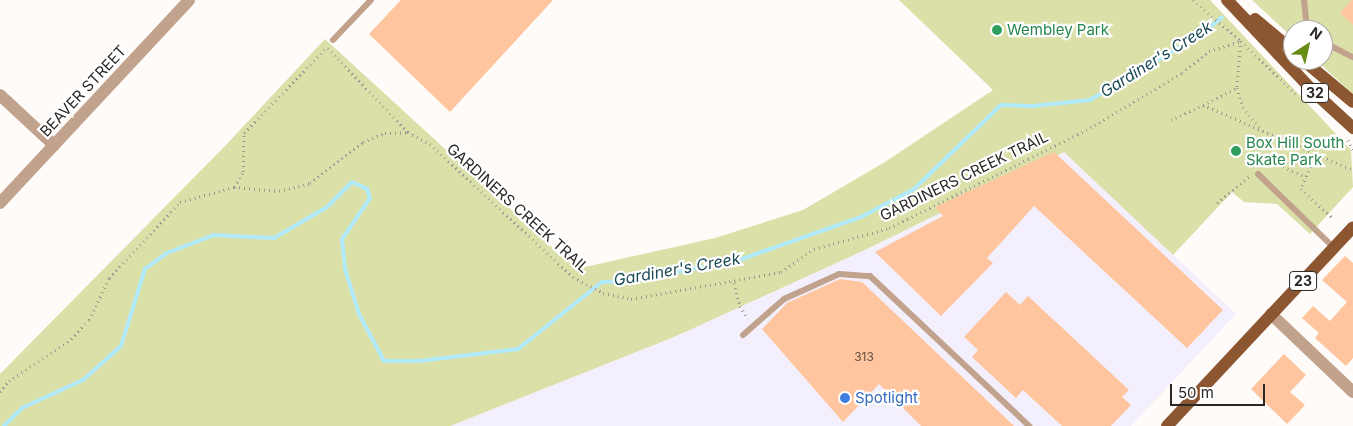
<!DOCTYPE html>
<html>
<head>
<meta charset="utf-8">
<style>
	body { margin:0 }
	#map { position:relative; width:1353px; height:426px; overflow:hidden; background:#fefbf9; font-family:Inter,sans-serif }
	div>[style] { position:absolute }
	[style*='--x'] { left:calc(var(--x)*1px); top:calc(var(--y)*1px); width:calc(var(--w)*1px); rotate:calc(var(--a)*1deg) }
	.industrial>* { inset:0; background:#f4effc }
	.green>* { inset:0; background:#dae0a7 }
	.stream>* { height:4px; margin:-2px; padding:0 2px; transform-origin:2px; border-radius:2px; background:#b1ebfb }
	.building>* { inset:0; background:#ffc59e }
	.path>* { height:2.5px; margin-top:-1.25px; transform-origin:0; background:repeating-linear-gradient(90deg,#9a9693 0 1px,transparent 0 5px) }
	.lane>* { height:6px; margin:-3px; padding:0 3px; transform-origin:3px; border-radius:3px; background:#c1a28d }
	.street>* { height:12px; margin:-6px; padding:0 6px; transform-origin:6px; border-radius:6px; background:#c1a28d }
	.primary>* { height:12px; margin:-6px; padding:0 6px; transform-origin:6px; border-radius:6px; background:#8c5630 }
	.dots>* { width:14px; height:14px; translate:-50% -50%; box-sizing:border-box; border:2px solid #fff; border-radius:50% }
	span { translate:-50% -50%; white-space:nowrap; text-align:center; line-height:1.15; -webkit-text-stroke:4.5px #fff; paint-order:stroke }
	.number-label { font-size:12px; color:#614e42 }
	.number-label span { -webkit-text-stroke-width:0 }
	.shield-label span { padding:1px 4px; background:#fff; border:1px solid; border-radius:4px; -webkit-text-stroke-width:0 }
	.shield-label { font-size:14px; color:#2c2724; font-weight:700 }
	.leisure-label { font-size:15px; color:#27864d }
	.left { translate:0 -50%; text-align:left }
	.street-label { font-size:15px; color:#2c2724 }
	.shop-label { font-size:15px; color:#366cbe }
	.water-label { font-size:16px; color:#1b4a56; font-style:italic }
	.north { position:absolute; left:1283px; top:20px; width:50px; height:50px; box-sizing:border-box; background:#fff; border:1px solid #aba9a7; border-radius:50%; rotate:35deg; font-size:14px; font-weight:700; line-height:20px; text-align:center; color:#2c2724 }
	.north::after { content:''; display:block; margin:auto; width:18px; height:22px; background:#678c16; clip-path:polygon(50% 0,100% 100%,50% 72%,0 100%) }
	.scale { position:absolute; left:1170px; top:384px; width:95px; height:22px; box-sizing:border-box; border:2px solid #2c2724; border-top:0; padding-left:6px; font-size:15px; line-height:18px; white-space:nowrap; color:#2c2724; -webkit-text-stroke:4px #fff; paint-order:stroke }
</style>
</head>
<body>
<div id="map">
	<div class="industrial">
		<div style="clip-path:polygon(1064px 152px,1236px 314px,1131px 426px,450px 426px,674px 337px,867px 249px)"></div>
	</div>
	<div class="green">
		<div style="clip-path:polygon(899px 0,1210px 0,1351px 150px,1353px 187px,1310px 234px,1277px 204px,1244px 202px,1232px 192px,1173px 255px,1064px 152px,867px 249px,674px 337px,450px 426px,0 426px,0 374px,225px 146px,325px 39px,576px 269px,715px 238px,803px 210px,885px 162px,993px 90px)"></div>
		<div style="clip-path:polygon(1252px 0,1353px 0,1353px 94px,1316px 60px,1323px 60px,1323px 30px,1293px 30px,1293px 38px)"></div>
	</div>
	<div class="stream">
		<div style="--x:4;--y:426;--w:25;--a:-45"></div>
		<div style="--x:22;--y:408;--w:67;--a:-24.7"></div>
		<div style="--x:83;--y:380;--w:51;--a:-41.8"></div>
		<div style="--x:121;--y:346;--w:81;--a:-72.7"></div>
		<div style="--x:145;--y:269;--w:27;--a:-36"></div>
		<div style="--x:167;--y:253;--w:50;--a:-21"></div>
		<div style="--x:214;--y:235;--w:60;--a:2.9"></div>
		<div style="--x:274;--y:238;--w:61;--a:-30.3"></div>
		<div style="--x:327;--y:207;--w:35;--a:-45"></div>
		<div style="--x:352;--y:182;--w:17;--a:25"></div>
		<div style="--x:367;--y:189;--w:9;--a:72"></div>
		<div style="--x:370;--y:198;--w:50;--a:124.3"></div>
		<div style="--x:342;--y:239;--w:30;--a:84"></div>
		<div style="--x:345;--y:269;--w:47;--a:72.7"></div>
		<div style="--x:359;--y:314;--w:53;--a:62"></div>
		<div style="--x:384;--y:361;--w:35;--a:0"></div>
		<div style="--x:419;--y:361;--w:100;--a:-6.9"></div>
		<div style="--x:518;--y:349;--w:107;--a:-38.6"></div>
		<div style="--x:602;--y:282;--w:28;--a:-2"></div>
		<div style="--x:630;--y:281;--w:111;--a:-10.9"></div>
		<div style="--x:739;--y:260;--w:129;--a:-19.4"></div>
		<div style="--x:861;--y:217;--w:60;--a:-27.8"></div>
		<div style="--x:914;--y:189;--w:121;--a:-44"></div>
		<div style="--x:1001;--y:105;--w:32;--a:2"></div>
		<div style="--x:1033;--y:106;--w:57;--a:-6"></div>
		<div style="--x:1090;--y:100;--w:128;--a:-30.6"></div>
		<div style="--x:1200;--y:35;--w:28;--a:-39"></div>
	</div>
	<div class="building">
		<div style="clip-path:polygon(401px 0,553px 0,450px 112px,369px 34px)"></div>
		<div style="clip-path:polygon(1352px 0,1353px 0,1353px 25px,1340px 13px)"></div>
		<div style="clip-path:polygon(1054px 152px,1223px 310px,1187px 348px,1034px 206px,987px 258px,993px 263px,941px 316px,875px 252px,943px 216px,935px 207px)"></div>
		<div style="clip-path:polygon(1345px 256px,1353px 263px,1353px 358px,1346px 366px,1315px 338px,1319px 333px,1302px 318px,1313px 306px,1330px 321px,1347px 302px,1322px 280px)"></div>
		<div style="clip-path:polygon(840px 279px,862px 282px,1014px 426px,921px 426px,879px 384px,843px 422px,762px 329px,787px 303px)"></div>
		<div style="clip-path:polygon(1006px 292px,1020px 305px,1028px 296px,1129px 390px,1122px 397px,1131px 405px,1111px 426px,1062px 426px,1023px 390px,1016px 398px,972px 357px,978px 350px,964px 337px)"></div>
		<div style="clip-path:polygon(1284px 354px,1306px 375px,1290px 392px,1305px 405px,1287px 424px,1251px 389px)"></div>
	</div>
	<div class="path">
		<div style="--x:1193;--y:0;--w:63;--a:40.5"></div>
		<div style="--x:1241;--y:41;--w:47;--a:94.9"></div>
		<div style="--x:1237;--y:88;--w:20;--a:72"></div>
		<div style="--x:1243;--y:107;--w:26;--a:51"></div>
		<div style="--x:328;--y:48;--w:116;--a:46.4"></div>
		<div style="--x:1203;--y:105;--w:38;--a:-27"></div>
		<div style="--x:1171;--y:120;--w:35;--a:-25"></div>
		<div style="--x:1203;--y:105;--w:163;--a:23.4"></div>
		<div style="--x:1348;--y:140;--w:11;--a:63"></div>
		<div style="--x:1317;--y:153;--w:39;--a:114"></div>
		<div style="--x:1301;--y:189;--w:42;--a:42.1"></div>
		<div style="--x:1258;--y:166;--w:11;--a:-49"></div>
		<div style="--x:1265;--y:158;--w:45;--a:24.9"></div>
		<div style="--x:234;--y:187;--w:17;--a:-59"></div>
		<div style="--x:243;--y:172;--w:39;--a:-89"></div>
		<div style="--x:244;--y:133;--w:120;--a:-46"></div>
		<div style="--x:1217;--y:203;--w:42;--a:-40.2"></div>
		<div style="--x:734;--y:283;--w:24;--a:75"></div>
		<div style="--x:740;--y:306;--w:15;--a:58"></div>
		<div style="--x:0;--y:392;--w:14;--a:-51"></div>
		<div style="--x:9;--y:381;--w:75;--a:-34.1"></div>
		<div style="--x:71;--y:339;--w:26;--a:-47"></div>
		<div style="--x:89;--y:320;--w:47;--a:-64.5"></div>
		<div style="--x:109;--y:278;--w:104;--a:-46.9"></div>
		<div style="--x:180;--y:202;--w:56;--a:-15.5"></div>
		<div style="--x:234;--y:187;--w:45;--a:5.1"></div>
		<div style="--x:279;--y:191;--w:32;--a:-14"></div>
		<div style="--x:310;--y:183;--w:67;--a:-37.7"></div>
		<div style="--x:363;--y:142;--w:24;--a:-22"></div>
		<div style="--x:385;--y:133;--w:23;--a:-2"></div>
		<div style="--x:408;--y:132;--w:25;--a:29"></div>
		<div style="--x:430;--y:144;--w:195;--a:42.9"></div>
		<div style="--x:573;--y:277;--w:34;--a:28"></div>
		<div style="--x:603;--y:293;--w:29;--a:12"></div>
		<div style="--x:631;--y:299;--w:152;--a:-10.2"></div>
		<div style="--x:781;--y:272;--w:40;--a:-34.9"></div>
		<div style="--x:814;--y:249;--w:78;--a:-15.6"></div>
		<div style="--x:889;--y:228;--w:220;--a:-26.4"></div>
		<div style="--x:1086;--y:130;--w:112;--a:-30.7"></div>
		<div style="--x:1182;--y:73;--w:35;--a:-39"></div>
		<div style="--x:1209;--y:51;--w:34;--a:-17"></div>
		<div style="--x:1241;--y:41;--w:78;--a:44"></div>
	</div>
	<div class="lane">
		<div style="--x:1304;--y:0;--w:27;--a:84"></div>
		<div style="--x:1307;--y:27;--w:4;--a:45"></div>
		<div style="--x:333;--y:40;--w:55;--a:-46.5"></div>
		<div style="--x:1323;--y:42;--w:34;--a:27"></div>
		<div style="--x:1323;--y:53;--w:8;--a:-45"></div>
		<div style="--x:1258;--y:174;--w:106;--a:44.2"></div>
		<div style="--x:743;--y:335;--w:55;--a:-41.3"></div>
		<div style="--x:784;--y:299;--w:60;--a:-24.4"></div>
		<div style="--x:839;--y:274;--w:31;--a:4"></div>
		<div style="--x:870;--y:276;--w:219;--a:43.3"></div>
	</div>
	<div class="street">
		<div style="--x:0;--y:95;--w:74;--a:42.8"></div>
		<div style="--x:0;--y:203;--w:277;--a:-47"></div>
		<div style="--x:1271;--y:314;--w:113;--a:43.6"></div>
	</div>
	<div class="primary">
		<div style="--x:1227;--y:0;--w:128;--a:46.6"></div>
		<div style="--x:1315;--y:93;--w:52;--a:42.6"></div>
		<div style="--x:1255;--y:19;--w:50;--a:40.1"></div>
		<div style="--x:1303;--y:60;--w:65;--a:40"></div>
		<div style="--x:1167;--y:426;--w:272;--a:-46.9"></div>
	</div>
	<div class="dots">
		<div style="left:997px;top:30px;background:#2e9e5b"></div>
		<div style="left:1236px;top:151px;background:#2e9e5b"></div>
		<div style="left:845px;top:398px;background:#3f7fe0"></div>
	</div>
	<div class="number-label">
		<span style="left:864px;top:357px">313</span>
	</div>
	<div class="shield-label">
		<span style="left:1315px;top:93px">32</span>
		<span style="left:1303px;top:281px">23</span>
	</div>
	<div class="leisure-label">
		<span class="left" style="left:1007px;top:30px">Wembley Park</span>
		<span class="left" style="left:1246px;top:151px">Box Hill South<br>Skate Park</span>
	</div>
	<div class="street-label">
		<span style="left:83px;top:91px;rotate:-47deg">BEAVER STREET</span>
		<span style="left:964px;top:176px;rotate:-26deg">GARDINERS CREEK TRAIL</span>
		<span style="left:518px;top:208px;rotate:42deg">GARDINERS CREEK TRAIL</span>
	</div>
	<div class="shop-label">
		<span class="left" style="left:855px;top:398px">Spotlight</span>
	</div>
	<div class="water-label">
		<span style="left:1156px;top:59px;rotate:-32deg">Gardiner's Creek</span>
		<span style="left:677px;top:269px;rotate:-10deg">Gardiner's Creek</span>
	</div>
	<div class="north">N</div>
	<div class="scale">50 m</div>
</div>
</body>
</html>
